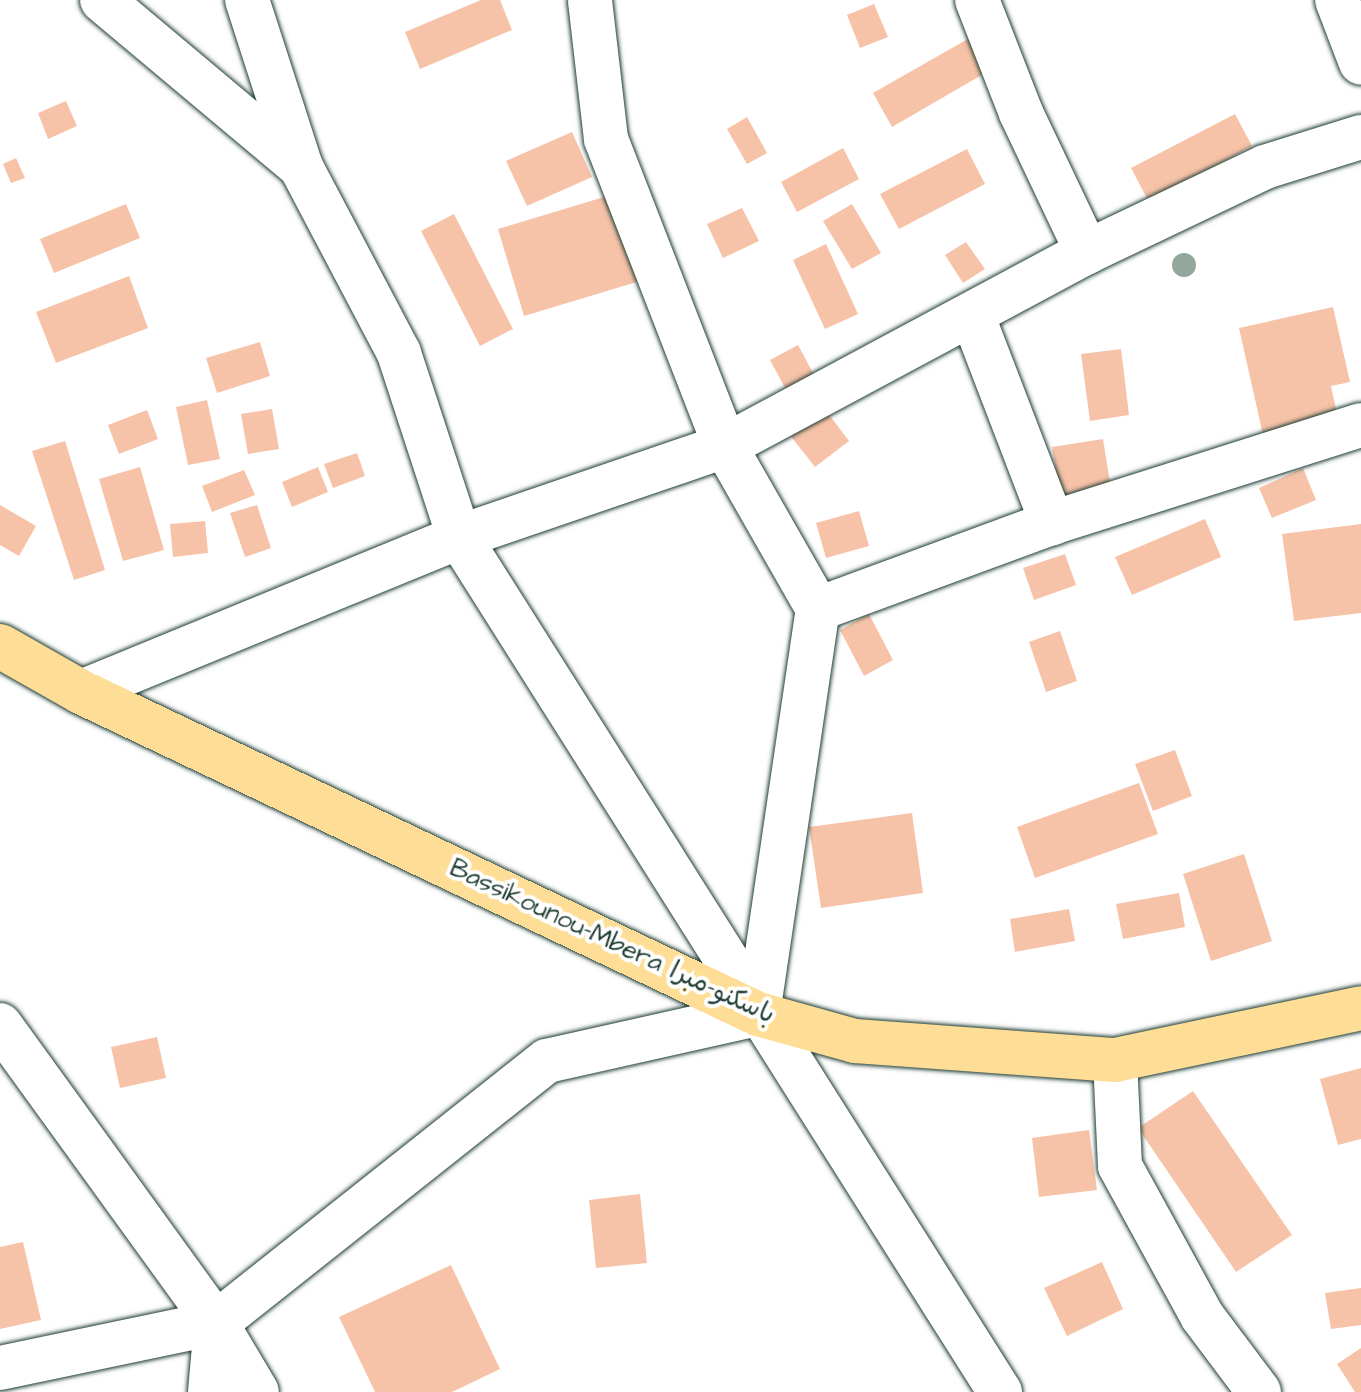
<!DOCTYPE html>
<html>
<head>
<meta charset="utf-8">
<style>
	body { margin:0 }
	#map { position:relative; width:1361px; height:1392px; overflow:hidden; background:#fff; font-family:"Architects Daughter","Playpen Sans Arabic",sans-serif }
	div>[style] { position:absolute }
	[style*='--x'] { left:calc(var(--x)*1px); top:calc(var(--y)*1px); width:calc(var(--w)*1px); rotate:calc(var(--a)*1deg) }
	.building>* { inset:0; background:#f7c3a8 }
	.roads { filter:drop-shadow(0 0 2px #1f3d34) drop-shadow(0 0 2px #1f3d34) }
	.minor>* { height:44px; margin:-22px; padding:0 22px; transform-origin:22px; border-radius:22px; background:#fff }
	.major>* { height:44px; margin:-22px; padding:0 22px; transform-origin:22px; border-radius:22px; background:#fedd96 }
	.trees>* { width:24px; height:24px; margin:-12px; border-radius:50%; background:#93a79d }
	span { translate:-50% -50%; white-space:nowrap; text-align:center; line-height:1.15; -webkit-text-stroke:8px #fff; paint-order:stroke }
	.street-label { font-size:26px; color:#1f3d34 }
</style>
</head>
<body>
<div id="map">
	<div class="building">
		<div style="clip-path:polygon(481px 0,500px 0,512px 30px,420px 69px,405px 32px)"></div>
		<div style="clip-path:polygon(874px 4px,888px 37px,860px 48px,847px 15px)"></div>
		<div style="clip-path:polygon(973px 36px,992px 69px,892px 127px,873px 93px)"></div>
		<div style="clip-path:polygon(66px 101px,77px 126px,48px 139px,38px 113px)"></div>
		<div style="clip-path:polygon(1235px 114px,1252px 146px,1149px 202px,1131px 168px)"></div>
		<div style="clip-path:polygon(747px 117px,767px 153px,747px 164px,727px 129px)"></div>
		<div style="clip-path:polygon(572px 132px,592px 177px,527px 206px,506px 161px)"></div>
		<div style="clip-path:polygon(843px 148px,859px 179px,797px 212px,781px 182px)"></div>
		<div style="clip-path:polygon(967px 149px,985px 184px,899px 229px,880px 194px)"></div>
		<div style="clip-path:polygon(16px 158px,25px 178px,11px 183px,3px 164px)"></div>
		<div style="clip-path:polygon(614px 194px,640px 281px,524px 316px,498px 229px)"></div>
		<div style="clip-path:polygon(126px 204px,140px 238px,54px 273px,40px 239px)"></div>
		<div style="clip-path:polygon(852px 204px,881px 253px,852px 269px,823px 221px)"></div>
		<div style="clip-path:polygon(742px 208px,759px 241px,723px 258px,707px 224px)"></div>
		<div style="clip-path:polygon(454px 214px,513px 329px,480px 346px,421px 231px)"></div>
		<div style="clip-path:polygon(966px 242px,985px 269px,963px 283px,945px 255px)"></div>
		<div style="clip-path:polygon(826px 244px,858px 314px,825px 329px,793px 260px)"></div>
		<div style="clip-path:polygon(129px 276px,148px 328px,56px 363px,36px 312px)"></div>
		<div style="clip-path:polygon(1333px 307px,1350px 382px,1331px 386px,1338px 418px,1263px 435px,1239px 328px)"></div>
		<div style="clip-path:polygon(260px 342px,270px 376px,217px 393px,206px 358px)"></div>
		<div style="clip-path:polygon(798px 345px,819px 384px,791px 399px,770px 360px)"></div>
		<div style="clip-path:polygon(1121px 349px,1129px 415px,1090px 421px,1081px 354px)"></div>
		<div style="clip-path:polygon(207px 400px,220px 459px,188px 465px,176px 407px)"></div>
		<div style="clip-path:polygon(824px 408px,849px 441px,815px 467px,789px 434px)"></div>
		<div style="clip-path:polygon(272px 409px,279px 449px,248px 454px,241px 414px)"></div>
		<div style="clip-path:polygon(147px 410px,158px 439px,119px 454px,108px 425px)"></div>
		<div style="clip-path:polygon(1103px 439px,1112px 495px,1061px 503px,1052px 447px)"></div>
		<div style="clip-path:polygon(65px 441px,105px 570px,74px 580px,32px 451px)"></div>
		<div style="clip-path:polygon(357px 453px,365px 476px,333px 488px,324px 464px)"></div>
		<div style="clip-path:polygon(140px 467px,164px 550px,123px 561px,99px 479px)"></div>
		<div style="clip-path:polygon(318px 467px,328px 492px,292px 507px,282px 482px)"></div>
		<div style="clip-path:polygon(1303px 468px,1316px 500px,1272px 518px,1259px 488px)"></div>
		<div style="clip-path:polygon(244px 470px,255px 495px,212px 512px,202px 486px)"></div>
		<div style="clip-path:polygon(0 505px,36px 526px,19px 556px,0 545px)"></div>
		<div style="clip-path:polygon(257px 505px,271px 548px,245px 557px,230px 513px)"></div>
		<div style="clip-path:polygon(859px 511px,869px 546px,826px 558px,816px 523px)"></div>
		<div style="clip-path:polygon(1205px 519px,1221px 557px,1132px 595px,1115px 557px)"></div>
		<div style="clip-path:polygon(205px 521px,208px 553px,173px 557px,170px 524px)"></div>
		<div style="clip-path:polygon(1361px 524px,1361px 613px,1294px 621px,1282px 534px)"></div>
		<div style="clip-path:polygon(1065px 554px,1076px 585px,1034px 600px,1023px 568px)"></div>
		<div style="clip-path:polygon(869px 614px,893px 660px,864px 676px,840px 630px)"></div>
		<div style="clip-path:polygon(1060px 631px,1077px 681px,1046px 692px,1029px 642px)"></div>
		<div style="clip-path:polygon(1175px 750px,1192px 796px,1153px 811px,1135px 764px)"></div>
		<div style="clip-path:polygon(1139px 783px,1158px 834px,1035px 878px,1017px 827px)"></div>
		<div style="clip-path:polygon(912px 813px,923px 893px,821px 908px,809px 827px)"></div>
		<div style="clip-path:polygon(1244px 854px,1272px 941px,1211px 961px,1183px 874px)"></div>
		<div style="clip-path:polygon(1179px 893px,1185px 927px,1123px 939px,1116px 904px)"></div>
		<div style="clip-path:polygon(1069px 909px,1075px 941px,1015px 952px,1010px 919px)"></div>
		<div style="clip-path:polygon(157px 1037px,166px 1078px,120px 1088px,111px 1047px)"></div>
		<div style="clip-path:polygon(1361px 1068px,1361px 1139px,1338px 1145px,1320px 1079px)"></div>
		<div style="clip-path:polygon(1193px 1091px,1292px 1235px,1236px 1272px,1138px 1128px)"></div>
		<div style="clip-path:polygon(1089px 1130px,1097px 1190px,1039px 1197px,1032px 1138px)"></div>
		<div style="clip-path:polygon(640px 1194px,647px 1263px,596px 1268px,589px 1200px)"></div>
		<div style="clip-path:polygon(23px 1242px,41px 1320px,0 1329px,0 1247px)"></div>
		<div style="clip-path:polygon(1102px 1262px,1123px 1309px,1067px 1336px,1044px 1288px)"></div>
		<div style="clip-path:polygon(451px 1265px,500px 1369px,452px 1392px,375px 1392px,339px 1317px)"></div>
		<div style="clip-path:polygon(1361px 1288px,1361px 1325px,1331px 1329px,1325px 1293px)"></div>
		<div style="clip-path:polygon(1361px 1348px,1361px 1392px,1355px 1392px,1337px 1364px)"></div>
	</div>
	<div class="roads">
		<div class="minor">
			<div style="--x:102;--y:0;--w:260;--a:40"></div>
			<div style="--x:977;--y:0;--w:121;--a:68.7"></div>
			<div style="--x:1021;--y:113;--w:154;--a:64.6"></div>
			<div style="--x:1337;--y:0;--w:67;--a:69.1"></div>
			<div style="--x:973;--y:317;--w:221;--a:69"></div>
			<div style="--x:818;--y:609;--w:249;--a:-20.2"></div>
			<div style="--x:1052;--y:523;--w:324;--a:-17.6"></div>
			<div style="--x:81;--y:692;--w:409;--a:-22.3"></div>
			<div style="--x:459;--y:537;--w:194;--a:-108.1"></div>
			<div style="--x:399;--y:353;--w:210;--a:-117.8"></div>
			<div style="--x:301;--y:167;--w:176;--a:-107.9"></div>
			<div style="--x:0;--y:1025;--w:368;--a:54.1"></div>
			<div style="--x:216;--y:1323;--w:80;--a:59.3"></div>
			<div style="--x:1115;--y:1060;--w:106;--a:87.3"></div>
			<div style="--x:1120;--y:1166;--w:171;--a:61.3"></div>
			<div style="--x:1202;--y:1316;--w:95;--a:53.1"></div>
			<div style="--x:0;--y:1368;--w:221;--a:-11.8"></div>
			<div style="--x:216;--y:1323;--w:422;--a:-38.4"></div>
			<div style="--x:547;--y:1061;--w:216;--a:-12.6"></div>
			<div style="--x:758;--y:1014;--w:409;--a:-81.6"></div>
			<div style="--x:818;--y:609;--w:188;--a:-119.7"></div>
			<div style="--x:725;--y:446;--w:329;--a:-111.2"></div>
			<div style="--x:606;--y:139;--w:140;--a:-96.6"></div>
			<div style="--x:210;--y:1392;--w:69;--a:-85"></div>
			<div style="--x:1000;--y:1392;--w:1012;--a:-122.32"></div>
			<div style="--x:459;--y:537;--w:281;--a:-18.9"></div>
			<div style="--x:725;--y:446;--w:411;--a:-28.2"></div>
			<div style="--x:1087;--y:252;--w:197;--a:-25.5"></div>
			<div style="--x:1265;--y:167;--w:101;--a:-17.4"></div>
		</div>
		<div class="major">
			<div style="--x:0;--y:646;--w:93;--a:29.6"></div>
			<div style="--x:81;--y:692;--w:750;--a:25.44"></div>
			<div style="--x:758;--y:1014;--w:101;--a:15.6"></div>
			<div style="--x:855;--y:1041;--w:261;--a:4.2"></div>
			<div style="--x:1115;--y:1060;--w:251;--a:-11.9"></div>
		</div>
	</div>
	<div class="trees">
		<div style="left:1184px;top:265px"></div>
	</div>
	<div class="street-label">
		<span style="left:612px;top:942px;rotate:25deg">Bassikounou-Mbera باسكنو-مبرا</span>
	</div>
</div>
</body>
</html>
